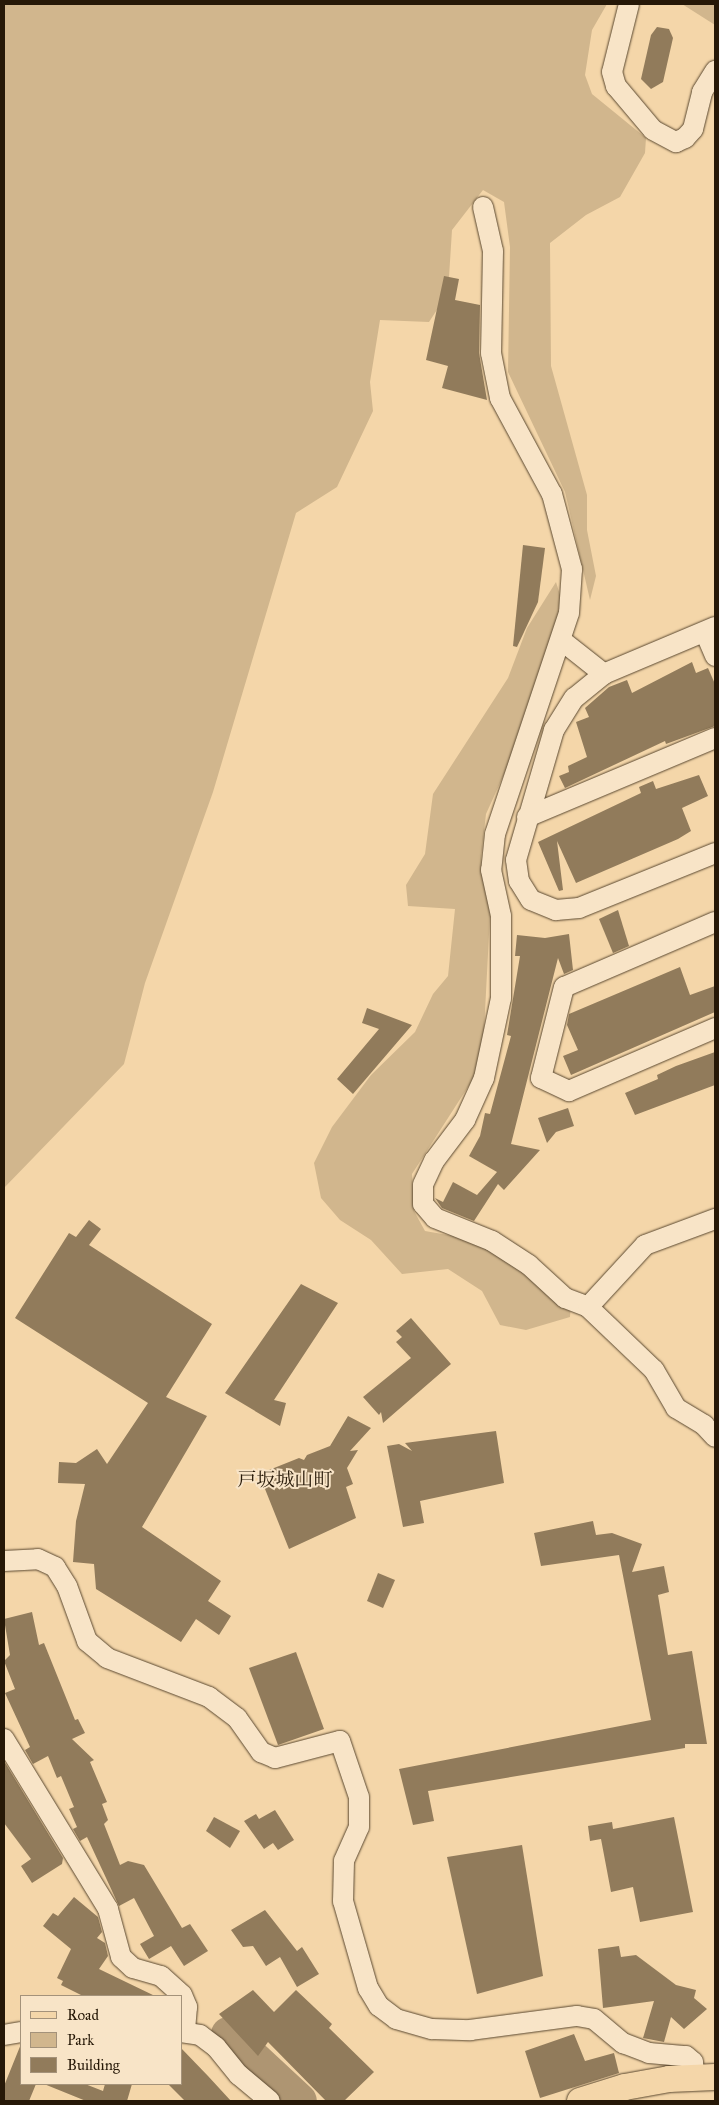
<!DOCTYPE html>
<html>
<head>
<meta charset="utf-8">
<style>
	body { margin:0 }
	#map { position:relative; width:719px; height:2105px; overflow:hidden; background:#f4d6a9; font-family:"IM FELL Great Primer","Noto Serif JP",serif }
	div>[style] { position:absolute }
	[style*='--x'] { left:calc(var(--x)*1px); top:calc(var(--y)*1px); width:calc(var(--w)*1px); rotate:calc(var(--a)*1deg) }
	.green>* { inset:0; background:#d1b68d }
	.river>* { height:34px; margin:-17px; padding:0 17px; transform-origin:17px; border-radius:17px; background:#ae9572 }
	.building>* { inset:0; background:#917b5b }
	.roads { filter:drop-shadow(0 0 1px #5a4830) drop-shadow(0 0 1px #5a4830) }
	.minor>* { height:20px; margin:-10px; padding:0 10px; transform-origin:10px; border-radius:10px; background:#f8e4c7 }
	.major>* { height:26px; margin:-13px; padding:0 13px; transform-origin:13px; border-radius:13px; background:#f4d6a9 }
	span { translate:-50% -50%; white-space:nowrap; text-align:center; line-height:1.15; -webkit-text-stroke:4px #f8e4c7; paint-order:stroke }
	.neighbourhood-label { font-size:19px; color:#261807 }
	.frame { position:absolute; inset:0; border:5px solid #261807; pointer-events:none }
	.legend { position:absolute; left:20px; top:1995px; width:162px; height:90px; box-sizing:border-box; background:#f8e4c7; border:1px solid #a4927a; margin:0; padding:6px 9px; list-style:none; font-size:15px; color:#261807 }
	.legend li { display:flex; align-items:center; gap:10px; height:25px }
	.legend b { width:25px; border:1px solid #a4927a }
</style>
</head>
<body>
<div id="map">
	<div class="green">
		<div style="clip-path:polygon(4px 4px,607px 4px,592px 30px,585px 75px,592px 94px,646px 138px,645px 153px,620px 197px,586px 215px,550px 243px,551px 366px,587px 495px,587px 530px,596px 576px,590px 600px,565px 492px,508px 372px,510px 247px,504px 202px,483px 190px,452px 230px,448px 293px,429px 322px,380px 320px,370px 382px,373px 411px,337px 487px,296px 513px,213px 792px,145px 983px,124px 1064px,4px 1188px)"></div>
		<div style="clip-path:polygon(682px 4px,715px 4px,715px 25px)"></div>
		<div style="clip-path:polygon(556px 582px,560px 595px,557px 626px,515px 750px,486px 814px,481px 858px,490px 915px,484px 1031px,475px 1076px,412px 1174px,414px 1211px,425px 1231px,465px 1238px,512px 1261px,571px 1303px,570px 1317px,526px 1330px,500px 1325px,482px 1291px,448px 1269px,402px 1274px,371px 1240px,340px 1220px,321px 1198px,314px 1163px,332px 1127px,371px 1075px,415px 1032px,433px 994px,448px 976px,455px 909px,408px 906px,406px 885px,425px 854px,433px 794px,508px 678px,527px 628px)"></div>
	</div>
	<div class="river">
		<div style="--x:228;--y:2034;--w:98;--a:42.9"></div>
	</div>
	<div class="building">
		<div style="clip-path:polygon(657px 27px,669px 29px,673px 38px,663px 82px,651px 89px,641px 79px,651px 35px)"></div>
		<div style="clip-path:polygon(444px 276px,459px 279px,455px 300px,480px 305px,479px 353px,487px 400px,442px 388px,448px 366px,426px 360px)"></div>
		<div style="clip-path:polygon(523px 545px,545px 548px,538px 602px,517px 647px,513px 646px)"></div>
		<div style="clip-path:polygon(692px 662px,696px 673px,708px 668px,715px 684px,715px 726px,666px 744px,665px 741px,565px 788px,559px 776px,569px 772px,568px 766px,587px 757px,576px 722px,589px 717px,585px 708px,609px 687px,627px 680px,632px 693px)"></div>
		<div style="clip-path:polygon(699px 775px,708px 796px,682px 808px,691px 831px,678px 839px,576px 883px,557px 841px,563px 890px,559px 891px,538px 842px,641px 793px,639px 787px,653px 781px,656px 789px)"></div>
		<div style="clip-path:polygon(618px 910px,629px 946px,613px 953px,599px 919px)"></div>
		<div style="clip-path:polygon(569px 934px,573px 970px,564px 974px,558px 958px,511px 1144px,540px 1150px,504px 1190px,498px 1184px,474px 1221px,442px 1208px,435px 1198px,443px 1202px,453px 1182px,477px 1195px,497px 1172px,469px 1156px,480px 1136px,485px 1113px,490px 1114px,511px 1036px,507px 1035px,520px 956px,515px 956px,517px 935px,545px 938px)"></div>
		<div style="clip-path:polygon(680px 967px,690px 995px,715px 986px,715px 1012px,571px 1075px,563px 1056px,578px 1050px,567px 1025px,569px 1014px)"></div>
		<div style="clip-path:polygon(367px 1008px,412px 1025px,353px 1094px,337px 1079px,379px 1029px,362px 1023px)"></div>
		<div style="clip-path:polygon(715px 1052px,715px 1085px,635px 1115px,625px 1093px,658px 1079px,657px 1075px,676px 1066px)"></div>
		<div style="clip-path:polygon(568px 1108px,574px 1126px,556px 1132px,547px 1143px,538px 1118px)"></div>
		<div style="clip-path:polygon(89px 1220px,101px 1229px,89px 1245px,212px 1324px,166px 1397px,207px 1416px,142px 1527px,221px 1581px,208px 1601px,231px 1616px,219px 1635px,196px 1619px,181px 1642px,96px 1589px,94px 1564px,73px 1562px,76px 1521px,85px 1484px,58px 1483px,59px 1462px,76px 1463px,97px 1449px,107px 1464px,148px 1403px,15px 1318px,69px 1233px,76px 1237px)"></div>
		<div style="clip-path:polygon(301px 1284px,338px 1303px,274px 1400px,286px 1403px,280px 1426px,225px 1393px)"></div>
		<div style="clip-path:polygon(411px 1318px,451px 1364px,383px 1423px,381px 1412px,379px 1415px,363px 1397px,411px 1358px,396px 1342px,402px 1337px,396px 1331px)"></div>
		<div style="clip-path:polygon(348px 1416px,371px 1428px,350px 1451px,358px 1450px,347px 1468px,353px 1484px,346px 1487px,356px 1518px,289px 1549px,259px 1474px,299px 1458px,304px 1460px,307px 1455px,330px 1446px)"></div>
		<div style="clip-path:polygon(496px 1431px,504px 1483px,420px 1501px,424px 1523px,403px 1527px,387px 1446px,399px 1444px,412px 1451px,405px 1443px)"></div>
		<div style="clip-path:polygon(593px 1521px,596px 1535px,612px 1533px,642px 1544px,632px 1572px,664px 1566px,669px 1592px,658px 1595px,668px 1655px,692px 1651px,707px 1744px,685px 1744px,685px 1748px,428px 1791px,434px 1821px,413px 1825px,399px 1769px,651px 1720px,619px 1555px,541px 1566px,534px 1533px)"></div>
		<div style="clip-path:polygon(378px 1573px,395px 1580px,383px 1608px,367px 1601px)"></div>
		<div style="clip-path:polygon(32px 1612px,39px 1645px,44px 1643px,75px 1720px,78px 1719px,85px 1733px,72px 1739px,94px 1760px,90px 1762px,107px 1802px,102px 1804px,108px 1820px,104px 1824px,120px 1865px,128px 1861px,144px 1865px,182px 1928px,190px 1924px,208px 1951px,184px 1966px,171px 1946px,149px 1959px,140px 1944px,154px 1936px,134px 1898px,119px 1906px,87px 1837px,80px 1841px,73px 1829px,77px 1827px,69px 1809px,74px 1807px,61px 1776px,57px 1778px,48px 1756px,33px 1764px,25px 1750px,30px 1747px,5px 1693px,15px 1689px,4px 1661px,10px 1655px,4px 1619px)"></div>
		<div style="clip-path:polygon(296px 1652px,324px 1729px,278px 1745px,249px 1668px)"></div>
		<div style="clip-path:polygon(4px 1761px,63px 1858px,62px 1864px,32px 1883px,21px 1866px,31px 1859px,4px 1823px)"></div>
		<div style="clip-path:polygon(275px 1810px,294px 1840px,278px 1850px,273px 1843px,264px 1849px,244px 1821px,256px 1814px,259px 1819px)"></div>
		<div style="clip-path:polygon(214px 1817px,240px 1831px,230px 1848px,206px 1831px)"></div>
		<div style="clip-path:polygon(674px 1817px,693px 1912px,640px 1922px,633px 1887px,611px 1892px,601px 1839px,590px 1841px,588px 1826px,612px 1822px,613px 1829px)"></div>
		<div style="clip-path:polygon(522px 1845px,543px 1976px,477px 1994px,447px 1857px)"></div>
		<div style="clip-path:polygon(74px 1897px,98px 1917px,102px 1932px,97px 1938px,105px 1943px,108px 1956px,99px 1969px,155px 1996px,83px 1996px,61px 1985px,63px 1981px,57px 1978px,71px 1949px,43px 1926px,53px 1913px,58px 1916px)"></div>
		<div style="clip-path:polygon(265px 1910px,297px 1951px,302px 1947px,319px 1974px,297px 1987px,280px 1957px,266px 1966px,253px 1946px,243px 1947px,231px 1930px)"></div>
		<div style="clip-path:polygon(619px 1946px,621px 1957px,636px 1955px,676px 1985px,696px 1990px,694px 1998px,707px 2009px,684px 2029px,671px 2017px,664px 2042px,643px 2038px,654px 2001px,603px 2008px,598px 1949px)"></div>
		<div style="clip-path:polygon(253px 1990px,274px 2012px,296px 1990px,332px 2024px,329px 2028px,374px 2072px,344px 2101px,326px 2101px,268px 2042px,258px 2056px,219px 2014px)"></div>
		<div style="clip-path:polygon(574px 2034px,585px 2061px,614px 2053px,619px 2073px,540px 2098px,525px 2051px)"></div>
		<div style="clip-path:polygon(21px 2044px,21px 2084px,36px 2084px,29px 2101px,4px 2101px,4px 2086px)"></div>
		<div style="clip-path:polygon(181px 2048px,208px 2076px,231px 2101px,185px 2101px,168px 2084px,181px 2084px)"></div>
		<div style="clip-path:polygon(44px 2084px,85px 2084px,103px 2091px,105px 2084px,132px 2084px,127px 2101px,86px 2101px)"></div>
	</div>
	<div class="roads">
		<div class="minor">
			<div style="--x:629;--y:4;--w:70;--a:104"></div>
			<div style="--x:612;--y:72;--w:15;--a:74"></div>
			<div style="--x:616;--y:86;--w:57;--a:49.9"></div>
			<div style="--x:653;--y:130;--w:26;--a:28"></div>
			<div style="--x:676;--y:142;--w:10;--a:-24"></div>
			<div style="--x:685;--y:138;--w:12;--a:-48"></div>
			<div style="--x:693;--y:129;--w:38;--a:-76"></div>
			<div style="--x:702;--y:92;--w:25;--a:-58"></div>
			<div style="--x:483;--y:207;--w:45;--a:77.2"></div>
			<div style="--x:493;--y:251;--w:102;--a:91.1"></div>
			<div style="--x:491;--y:353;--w:46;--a:78.7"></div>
			<div style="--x:500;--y:398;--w:109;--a:61.6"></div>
			<div style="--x:552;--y:494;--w:78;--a:75.1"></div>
			<div style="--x:572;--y:569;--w:44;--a:93.9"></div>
			<div style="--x:569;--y:613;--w:233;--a:108.5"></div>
			<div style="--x:495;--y:834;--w:36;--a:96"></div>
			<div style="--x:491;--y:870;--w:47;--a:77.7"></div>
			<div style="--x:501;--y:916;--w:82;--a:90"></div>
			<div style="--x:501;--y:998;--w:82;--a:102"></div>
			<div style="--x:484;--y:1078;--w:46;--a:114.3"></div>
			<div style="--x:465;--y:1120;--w:51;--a:127.1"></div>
			<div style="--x:434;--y:1161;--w:26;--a:115"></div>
			<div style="--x:423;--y:1185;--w:19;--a:90"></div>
			<div style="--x:423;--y:1204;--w:18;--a:49"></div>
			<div style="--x:435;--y:1218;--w:61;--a:22"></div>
			<div style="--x:492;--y:1241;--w:44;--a:33"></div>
			<div style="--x:529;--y:1265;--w:49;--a:42.5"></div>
			<div style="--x:565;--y:1298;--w:25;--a:21"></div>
			<div style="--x:588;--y:1307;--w:91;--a:43.7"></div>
			<div style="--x:654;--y:1370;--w:44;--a:59.9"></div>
			<div style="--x:676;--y:1408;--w:33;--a:31"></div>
			<div style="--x:704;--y:1425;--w:16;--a:47"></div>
			<div style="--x:715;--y:627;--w:121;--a:157.1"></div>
			<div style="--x:604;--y:674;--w:38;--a:141"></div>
			<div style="--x:574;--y:698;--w:38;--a:122"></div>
			<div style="--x:554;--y:730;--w:135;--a:106.3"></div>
			<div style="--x:516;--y:860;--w:21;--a:82"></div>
			<div style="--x:519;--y:881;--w:22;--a:58"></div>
			<div style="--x:531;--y:900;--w:27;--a:22"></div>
			<div style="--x:556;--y:910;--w:23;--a:-5"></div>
			<div style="--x:579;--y:908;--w:147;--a:-22"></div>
			<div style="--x:705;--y:632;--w:26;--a:67"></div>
			<div style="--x:561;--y:640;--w:55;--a:38.3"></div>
			<div style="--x:527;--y:817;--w:204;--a:-22.8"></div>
			<div style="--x:715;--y:922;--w:164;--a:156.7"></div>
			<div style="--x:564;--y:987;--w:94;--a:104.2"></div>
			<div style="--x:541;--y:1078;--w:31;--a:25"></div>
			<div style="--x:569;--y:1091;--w:159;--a:-23.3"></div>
			<div style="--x:588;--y:1307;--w:84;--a:-47.4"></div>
			<div style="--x:645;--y:1245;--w:75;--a:-20.4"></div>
			<div style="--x:4;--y:1561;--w:34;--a:-3"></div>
			<div style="--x:38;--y:1559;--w:19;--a:25"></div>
			<div style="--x:55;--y:1567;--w:22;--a:58"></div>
			<div style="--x:67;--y:1586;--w:59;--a:70"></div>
			<div style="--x:87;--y:1641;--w:26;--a:40"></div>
			<div style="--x:107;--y:1658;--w:109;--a:20.9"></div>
			<div style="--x:209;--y:1697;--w:35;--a:37"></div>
			<div style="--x:237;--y:1718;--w:42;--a:54.8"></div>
			<div style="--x:261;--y:1752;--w:15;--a:23"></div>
			<div style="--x:275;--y:1758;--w:67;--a:-14.7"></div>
			<div style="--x:340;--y:1741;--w:59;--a:71.3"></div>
			<div style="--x:359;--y:1797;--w:30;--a:90"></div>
			<div style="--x:359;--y:1827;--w:37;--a:114"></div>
			<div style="--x:344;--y:1861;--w:40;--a:91.4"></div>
			<div style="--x:343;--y:1901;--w:91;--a:74"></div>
			<div style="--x:368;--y:1988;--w:21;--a:59"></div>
			<div style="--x:379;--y:2006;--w:21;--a:37"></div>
			<div style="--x:396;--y:2019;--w:37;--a:16"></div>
			<div style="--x:432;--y:2029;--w:38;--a:2"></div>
			<div style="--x:470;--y:2030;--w:108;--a:-7.5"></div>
			<div style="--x:577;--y:2016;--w:17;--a:10"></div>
			<div style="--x:594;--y:2019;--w:38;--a:40"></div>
			<div style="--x:623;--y:2043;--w:28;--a:21"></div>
			<div style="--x:649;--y:2053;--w:37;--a:5"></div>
			<div style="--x:686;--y:2056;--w:9;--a:41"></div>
			<div style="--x:693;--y:2062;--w:15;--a:86"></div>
			<div style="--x:4;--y:1739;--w:199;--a:58.5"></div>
			<div style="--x:108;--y:1909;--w:50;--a:74.8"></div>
			<div style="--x:121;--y:1957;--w:16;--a:43"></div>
			<div style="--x:133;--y:1968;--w:29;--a:16"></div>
			<div style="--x:161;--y:1976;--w:28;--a:42"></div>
			<div style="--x:182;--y:1995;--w:13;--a:67"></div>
			<div style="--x:187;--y:2007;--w:25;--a:95"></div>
			<div style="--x:181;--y:2032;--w:19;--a:9"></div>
			<div style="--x:200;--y:2035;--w:20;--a:37"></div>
			<div style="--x:216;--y:2047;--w:36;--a:51"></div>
			<div style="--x:239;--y:2075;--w:40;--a:40"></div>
			<div style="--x:4;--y:2035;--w:17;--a:-10"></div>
		</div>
		<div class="major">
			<div style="--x:580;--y:2101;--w:47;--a:-17.3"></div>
			<div style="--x:625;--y:2087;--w:45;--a:-10.3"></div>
			<div style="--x:669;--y:2079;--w:46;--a:-2.5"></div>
		</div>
	</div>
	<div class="neighbourhood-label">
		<span style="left:285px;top:1480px">戸坂城山町</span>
	</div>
	<div class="frame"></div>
	<ul class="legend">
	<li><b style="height:6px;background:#f4d6a9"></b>Road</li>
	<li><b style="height:14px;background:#d1b68d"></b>Park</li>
	<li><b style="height:14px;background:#917b5b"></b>Building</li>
	</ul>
</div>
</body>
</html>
